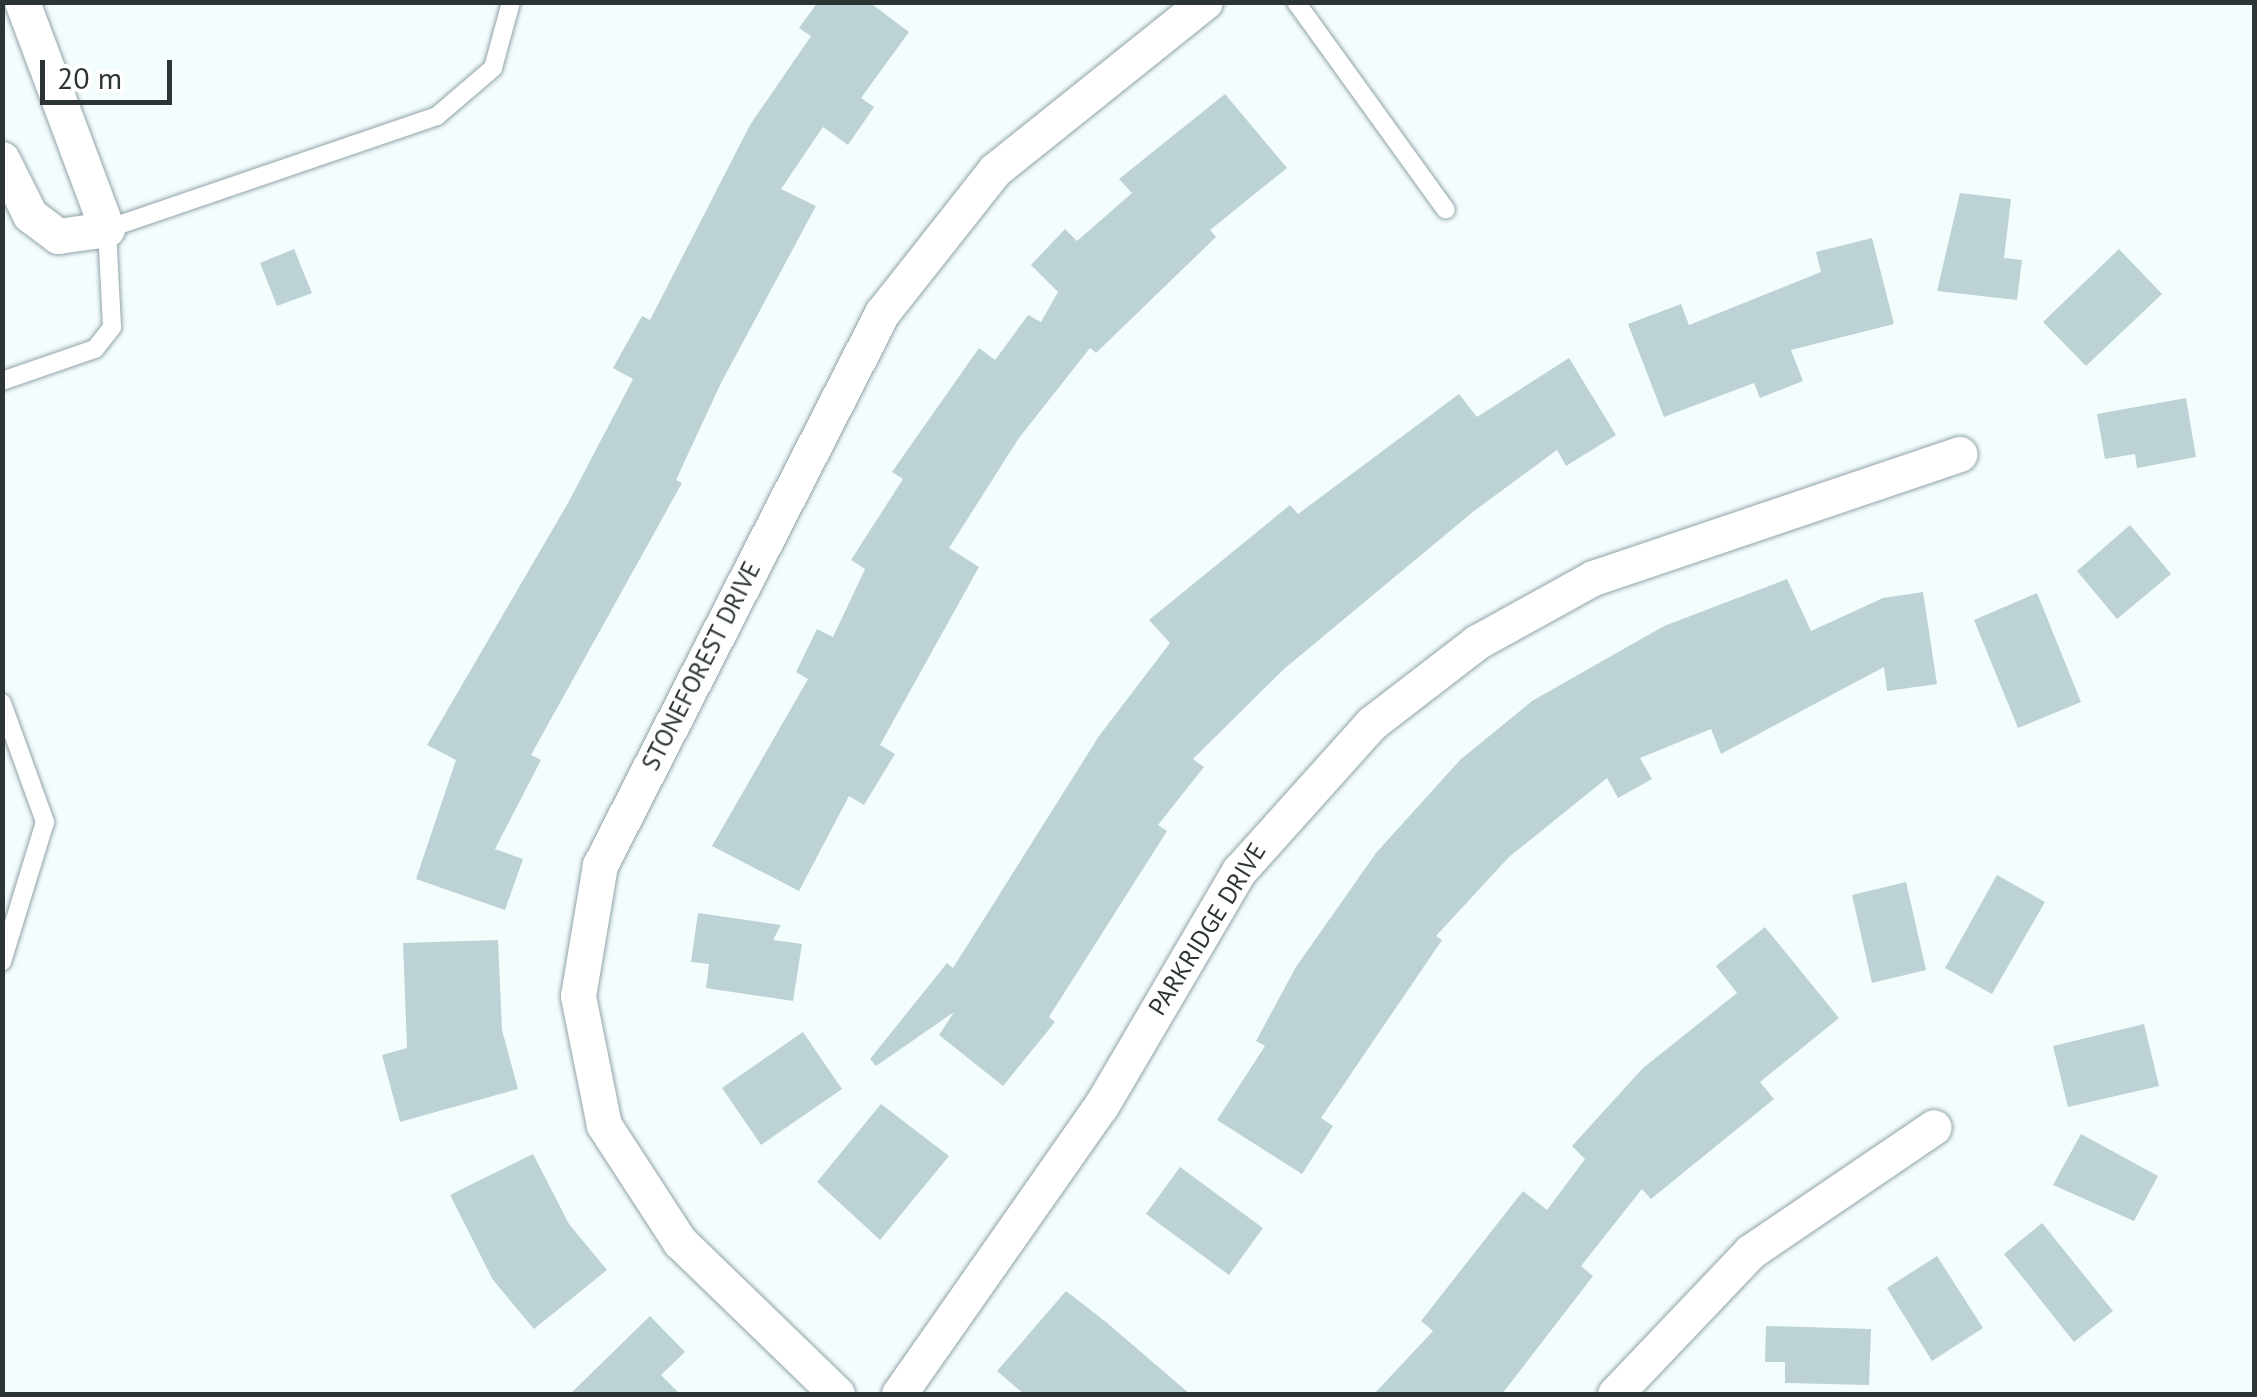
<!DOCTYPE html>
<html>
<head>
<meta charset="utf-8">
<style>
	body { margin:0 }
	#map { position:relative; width:2257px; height:1397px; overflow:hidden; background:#f4fdfe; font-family:"PT Sans",sans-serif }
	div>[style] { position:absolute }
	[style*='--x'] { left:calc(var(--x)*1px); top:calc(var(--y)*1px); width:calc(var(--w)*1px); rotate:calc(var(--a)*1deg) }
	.building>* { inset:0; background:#bcd2d5 }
	.roads { filter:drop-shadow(0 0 2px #8fa3a7) drop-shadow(0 0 2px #8fa3a7) }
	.lane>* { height:18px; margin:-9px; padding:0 9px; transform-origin:9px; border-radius:9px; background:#fff }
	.street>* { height:35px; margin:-17.5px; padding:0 17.5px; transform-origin:17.5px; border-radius:17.5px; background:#fff }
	span { translate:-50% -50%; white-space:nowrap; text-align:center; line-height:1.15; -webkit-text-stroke:9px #fff; paint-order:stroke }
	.street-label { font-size:25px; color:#2c3435 }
	.frame { position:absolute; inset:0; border:5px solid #2c3435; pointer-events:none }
	.scale { position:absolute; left:40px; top:60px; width:132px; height:45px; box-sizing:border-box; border:5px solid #2c3435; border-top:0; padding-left:12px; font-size:30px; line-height:35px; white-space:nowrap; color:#2c3435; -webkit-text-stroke:8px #fff; paint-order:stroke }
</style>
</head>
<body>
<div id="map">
	<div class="building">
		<div style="clip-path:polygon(818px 2px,869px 2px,909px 32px,861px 98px,874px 107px,848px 145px,823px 127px,781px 189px,816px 206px,721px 383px,676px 480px,682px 483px,531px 755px,541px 760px,495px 849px,523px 859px,505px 910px,416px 879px,456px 760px,427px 745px,568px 503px,633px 379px,613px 368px,642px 316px,650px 320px,750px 125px,811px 36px,799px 28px)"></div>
		<div style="clip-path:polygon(1225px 94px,1287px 168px,1210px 230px,1216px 237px,1096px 353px,1090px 348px,1019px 438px,949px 548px,979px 567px,880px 745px,895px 754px,864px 805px,849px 796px,799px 891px,712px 846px,808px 679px,796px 672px,817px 629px,833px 637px,865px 569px,851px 560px,903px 479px,892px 472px,979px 348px,995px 360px,1028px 315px,1041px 322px,1058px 292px,1031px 265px,1065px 229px,1077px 241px,1132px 193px,1119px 179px)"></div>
		<div style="clip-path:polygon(1960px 193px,2011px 199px,2004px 258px,2022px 260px,2017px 300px,1937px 291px)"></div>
		<div style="clip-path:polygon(1872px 238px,1894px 324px,1791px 350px,1803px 381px,1760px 398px,1754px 383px,1664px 417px,1628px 324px,1681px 304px,1689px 325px,1821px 272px,1816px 252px)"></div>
		<div style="clip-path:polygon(294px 249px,312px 293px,277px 306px,260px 263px)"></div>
		<div style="clip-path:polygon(2119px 249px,2162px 294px,2086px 366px,2043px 322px)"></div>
		<div style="clip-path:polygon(1569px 358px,1616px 435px,1566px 466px,1557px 450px,1474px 511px,1284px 669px,1193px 759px,1204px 767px,1158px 825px,1167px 831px,1049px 1017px,1055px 1022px,1003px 1086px,939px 1035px,954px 1012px,876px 1066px,870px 1059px,947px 963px,953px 968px,1099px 736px,1170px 643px,1149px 620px,1290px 505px,1298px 514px,1459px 394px,1477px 417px)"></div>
		<div style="clip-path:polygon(2186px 398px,2196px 457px,2137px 468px,2135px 454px,2105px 459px,2097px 414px)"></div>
		<div style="clip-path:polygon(2130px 525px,2171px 574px,2117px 619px,2077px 571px)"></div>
		<div style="clip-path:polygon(1787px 579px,1811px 631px,1883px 598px,1923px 592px,1937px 684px,1887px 691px,1884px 667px,1721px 754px,1711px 729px,1640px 758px,1652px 779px,1618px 798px,1607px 778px,1509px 857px,1436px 936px,1442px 940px,1321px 1118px,1333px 1126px,1302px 1174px,1217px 1120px,1265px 1046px,1256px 1041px,1296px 967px,1376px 853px,1460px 760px,1532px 701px,1664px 626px)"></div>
		<div style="clip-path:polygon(2037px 593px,2081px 702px,2018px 728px,1974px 620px)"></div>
		<div style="clip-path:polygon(1997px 875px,2045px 902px,1992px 994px,1945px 968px)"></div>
		<div style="clip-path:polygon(1906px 882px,1926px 970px,1872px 983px,1852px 895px)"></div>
		<div style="clip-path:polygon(698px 913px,781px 925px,773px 940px,802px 944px,793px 1001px,706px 988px,709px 964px,691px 962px)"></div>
		<div style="clip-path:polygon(1765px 927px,1839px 1018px,1760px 1082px,1774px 1099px,1651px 1199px,1642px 1189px,1581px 1266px,1593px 1276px,1502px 1394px,1374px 1394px,1433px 1331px,1421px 1321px,1523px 1191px,1547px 1210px,1585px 1159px,1572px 1146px,1643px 1068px,1737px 993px,1716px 966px)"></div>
		<div style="clip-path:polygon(498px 940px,502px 1030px,518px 1089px,400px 1122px,382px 1055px,407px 1048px,403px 943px)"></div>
		<div style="clip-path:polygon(2144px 1024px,2159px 1086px,2068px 1107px,2053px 1046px)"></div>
		<div style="clip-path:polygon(803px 1032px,842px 1089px,761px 1145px,722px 1088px)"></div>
		<div style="clip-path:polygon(881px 1104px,949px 1156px,880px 1240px,817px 1182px)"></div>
		<div style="clip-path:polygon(2081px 1134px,2158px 1176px,2134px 1221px,2053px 1185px)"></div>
		<div style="clip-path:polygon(533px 1154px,569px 1224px,607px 1270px,534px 1329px,493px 1280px,450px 1195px)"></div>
		<div style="clip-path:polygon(1180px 1167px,1263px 1228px,1229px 1275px,1146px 1214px)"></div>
		<div style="clip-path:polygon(2042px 1223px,2113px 1311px,2074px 1342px,2004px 1254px)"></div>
		<div style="clip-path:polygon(1937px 1256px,1983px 1328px,1932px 1361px,1887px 1288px)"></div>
		<div style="clip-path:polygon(1066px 1291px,1106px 1322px,1190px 1394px,1024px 1394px,997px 1371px)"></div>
		<div style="clip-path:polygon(650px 1316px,685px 1352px,661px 1375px,680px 1394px,570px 1394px)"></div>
		<div style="clip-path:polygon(1766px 1326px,1871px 1329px,1869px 1385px,1785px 1383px,1785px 1362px,1765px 1362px)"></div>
	</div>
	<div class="roads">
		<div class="lane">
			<div style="--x:1296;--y:2;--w:256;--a:54.2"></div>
			<div style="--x:2;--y:381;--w:98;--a:-19"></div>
			<div style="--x:95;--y:349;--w:28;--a:-52"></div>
			<div style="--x:112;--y:327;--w:98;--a:-92.9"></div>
			<div style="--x:107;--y:229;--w:349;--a:-18.9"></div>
			<div style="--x:437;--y:116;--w:74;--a:-40.6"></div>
			<div style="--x:493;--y:68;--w:68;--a:-74.7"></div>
			<div style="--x:2;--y:703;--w:127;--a:70.1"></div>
			<div style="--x:45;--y:822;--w:146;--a:107.1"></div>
		</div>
		<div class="street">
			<div style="--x:2;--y:159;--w:63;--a:63.4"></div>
			<div style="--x:30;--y:215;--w:35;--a:37"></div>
			<div style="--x:58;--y:236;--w:49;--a:-8.1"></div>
			<div style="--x:107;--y:229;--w:242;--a:-110.5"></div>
			<div style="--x:837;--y:1394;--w:219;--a:-135.9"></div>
			<div style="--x:680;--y:1242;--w:140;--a:-123"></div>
			<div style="--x:604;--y:1125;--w:132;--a:-101.4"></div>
			<div style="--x:578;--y:996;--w:133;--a:-80.5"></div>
			<div style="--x:600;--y:865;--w:620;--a:-62.94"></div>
			<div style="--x:882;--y:313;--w:182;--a:-51.7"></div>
			<div style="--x:995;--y:170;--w:269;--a:-38.7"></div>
			<div style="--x:899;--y:1394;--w:352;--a:-55"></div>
			<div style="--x:1101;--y:1106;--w:273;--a:-59.6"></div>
			<div style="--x:1239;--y:871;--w:199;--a:-48.1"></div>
			<div style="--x:1372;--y:723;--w:133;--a:-37.6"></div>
			<div style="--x:1477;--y:642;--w:132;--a:-28.9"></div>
			<div style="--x:1593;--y:578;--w:387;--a:-18.7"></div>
			<div style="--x:1615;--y:1394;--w:196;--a:-46.4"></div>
			<div style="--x:1750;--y:1252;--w:222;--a:-34.2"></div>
		</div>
	</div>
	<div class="street-label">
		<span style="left:701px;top:666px;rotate:-63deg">STONEFOREST DRIVE</span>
		<span style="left:1207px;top:929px;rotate:-58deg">PARKRIDGE DRIVE</span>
	</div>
	<div class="frame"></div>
	<div class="scale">20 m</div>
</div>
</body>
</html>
